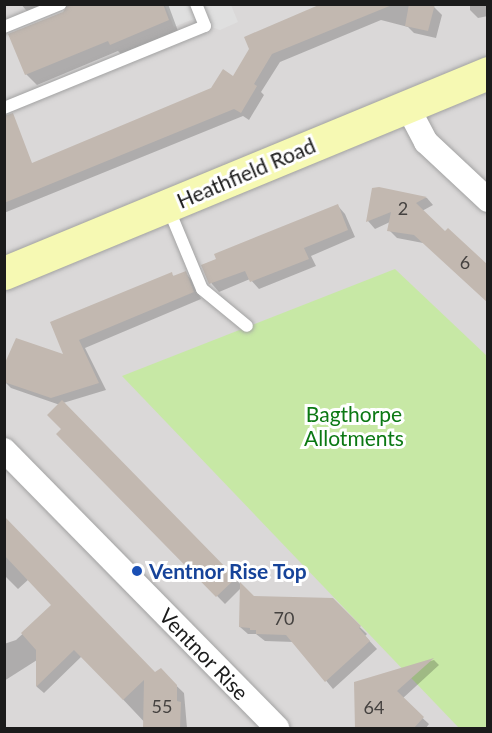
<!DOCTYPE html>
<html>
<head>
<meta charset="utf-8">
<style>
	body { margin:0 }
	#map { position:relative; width:492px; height:733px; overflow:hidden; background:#ede9e1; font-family:Lato,sans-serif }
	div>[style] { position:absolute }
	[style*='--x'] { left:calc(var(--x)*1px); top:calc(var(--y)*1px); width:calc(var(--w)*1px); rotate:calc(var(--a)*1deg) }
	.residential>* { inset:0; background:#dad8d8 }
	.grass>* { inset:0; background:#c7e8a5 }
	.parking>* { inset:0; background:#dfdfdf }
	.shadow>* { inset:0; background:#0003 }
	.building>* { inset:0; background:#c2b8b0 }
	.roads { filter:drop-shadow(0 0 2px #a2a2a2) drop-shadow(0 0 2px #a2a2a2) }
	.service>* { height:12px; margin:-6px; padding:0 6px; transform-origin:6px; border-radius:6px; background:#fff }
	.minor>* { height:24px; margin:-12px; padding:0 12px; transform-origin:12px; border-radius:12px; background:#fff }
	.secondary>* { height:33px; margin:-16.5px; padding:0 16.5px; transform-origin:16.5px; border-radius:16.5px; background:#f6f9b3 }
	.dots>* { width:16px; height:16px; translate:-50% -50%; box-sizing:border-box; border:3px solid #fff; border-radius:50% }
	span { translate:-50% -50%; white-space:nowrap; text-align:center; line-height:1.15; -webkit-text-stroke:6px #fff; paint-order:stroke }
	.number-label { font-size:18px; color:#454240 }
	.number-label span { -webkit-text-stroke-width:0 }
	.street-label { font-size:21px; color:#1b1b1b }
	.park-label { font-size:21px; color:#0b7813 }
	.transit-label { font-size:21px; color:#164399; font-weight:700 }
	.left { translate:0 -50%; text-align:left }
	.frame { position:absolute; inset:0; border:6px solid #1b1b1b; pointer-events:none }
</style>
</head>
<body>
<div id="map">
	<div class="residential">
		<div style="clip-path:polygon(5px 5px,487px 5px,487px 728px,5px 728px)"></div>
	</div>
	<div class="grass">
		<div style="clip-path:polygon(395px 269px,487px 356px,487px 728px,459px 728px,122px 376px)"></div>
	</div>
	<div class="parking">
		<div style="clip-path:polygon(165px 5px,231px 5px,238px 22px,220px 30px,191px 20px,174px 27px)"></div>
	</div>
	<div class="shadow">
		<div style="clip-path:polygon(21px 4px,168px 4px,178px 31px,121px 54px,118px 51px,37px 85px,26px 74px,67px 7px,34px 20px)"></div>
		<div style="clip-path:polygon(326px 4px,425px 4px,434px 7px,442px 15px,436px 38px,414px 33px,408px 27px,381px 20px,280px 62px,261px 92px,264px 95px,249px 120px,243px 116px,4px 213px,4px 176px,212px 89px,233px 78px)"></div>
		<div style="clip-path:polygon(470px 4px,488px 4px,488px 16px,478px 18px,470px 10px)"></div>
		<div style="clip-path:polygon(374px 190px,427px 198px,433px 205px,422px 211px,445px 233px,423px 243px,397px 238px,389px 230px,390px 222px,375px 229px,368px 221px)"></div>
		<div style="clip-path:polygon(338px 206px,345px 214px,355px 237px,311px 256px,316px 266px,259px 289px,250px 279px,219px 292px,212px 284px,203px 266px)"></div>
		<div style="clip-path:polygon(185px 273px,193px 281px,201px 299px,85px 348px,106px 390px,63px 403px,254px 598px,332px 600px,367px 634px,365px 636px,377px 649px,333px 689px,294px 642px,265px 641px,256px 634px,248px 634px,240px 627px,242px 587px,225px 604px,58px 434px,63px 429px,60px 405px,11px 388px,4px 381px,65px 356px,51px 323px,171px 274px,175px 277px)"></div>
		<div style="clip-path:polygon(4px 519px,156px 674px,160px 670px,184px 693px,187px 728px,150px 728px,82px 656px,44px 693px,37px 687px,37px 660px,4px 681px,4px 644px,16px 640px,54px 605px,29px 579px,18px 589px,4px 575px)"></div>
		<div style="clip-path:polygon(434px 660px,439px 665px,402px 699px,429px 724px,426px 728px,358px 728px,355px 684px)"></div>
	</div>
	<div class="building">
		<div style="clip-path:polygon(68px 4px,163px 4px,169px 20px,110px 45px,108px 41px,25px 75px,8px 34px,63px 12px)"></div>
		<div style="clip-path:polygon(321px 4px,392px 5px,272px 54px,254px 84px,257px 86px,241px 113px,234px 109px,4px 203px,4px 116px,13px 113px,32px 163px,211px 88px,223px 69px,233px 76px,249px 49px,244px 37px)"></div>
		<div style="clip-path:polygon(409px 4px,435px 4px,428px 31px,405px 26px)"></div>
		<div style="clip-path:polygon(379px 187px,427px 197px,416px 203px,445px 231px,448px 228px,488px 265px,488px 303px,414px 235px,387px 231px,391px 212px,366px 222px,372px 188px)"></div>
		<div style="clip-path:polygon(338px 204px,348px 230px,304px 248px,309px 259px,250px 282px,245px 271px,209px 284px,201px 265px,216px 259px,214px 254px)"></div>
		<div style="clip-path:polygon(186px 271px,194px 292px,79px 340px,99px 383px,51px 398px,4px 382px,4px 365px,16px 338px,63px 354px,50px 322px,172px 272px,173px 276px)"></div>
		<div style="clip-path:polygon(62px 400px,236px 578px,216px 597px,56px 434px,61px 429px,47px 415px)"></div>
		<div style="clip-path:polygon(4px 516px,155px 672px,161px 668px,177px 685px,177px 701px,181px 702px,180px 729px,143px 729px,144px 680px,123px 700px,74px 650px,36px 687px,36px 650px,21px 633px,51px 605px,4px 555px)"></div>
		<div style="clip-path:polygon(240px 582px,254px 596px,333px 598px,361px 626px,359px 628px,370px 641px,325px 682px,286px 635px,256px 634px,256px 630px,250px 630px,250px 628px,239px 627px)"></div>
		<div style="clip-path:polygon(434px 658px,397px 691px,424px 717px,413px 729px,355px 729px,354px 682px)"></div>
	</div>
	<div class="roads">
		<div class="service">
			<div style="--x:4;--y:27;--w:61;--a:-22.3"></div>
			<div style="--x:4;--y:108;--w:217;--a:-22.2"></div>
			<div style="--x:205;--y:26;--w:24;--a:-112"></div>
			<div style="--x:167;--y:205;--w:91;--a:67.4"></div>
			<div style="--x:202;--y:289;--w:58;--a:39.4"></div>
		</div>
		<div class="minor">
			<div style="--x:407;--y:106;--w:41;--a:62.2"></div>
			<div style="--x:426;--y:142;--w:85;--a:43.1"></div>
			<div style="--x:4;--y:450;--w:390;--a:45.5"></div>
		</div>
		<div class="secondary">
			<div style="--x:4;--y:273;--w:524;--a:-22.45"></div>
		</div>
	</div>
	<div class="dots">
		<div style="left:137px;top:571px;background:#1a4fb4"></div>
	</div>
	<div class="number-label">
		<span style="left:403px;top:208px">2</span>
		<span style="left:465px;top:262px">6</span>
		<span style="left:284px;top:618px">70</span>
		<span style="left:162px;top:706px">55</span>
		<span style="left:374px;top:707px">64</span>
	</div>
	<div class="street-label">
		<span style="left:246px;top:173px;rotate:-23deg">Heathfield Road</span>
		<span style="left:204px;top:654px;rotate:46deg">Ventnor Rise</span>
	</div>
	<div class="park-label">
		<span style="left:354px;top:426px">Bagthorpe<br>Allotments</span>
	</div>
	<div class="transit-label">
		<span class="left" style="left:149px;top:571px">Ventnor Rise Top</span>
	</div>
	<div class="frame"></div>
</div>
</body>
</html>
